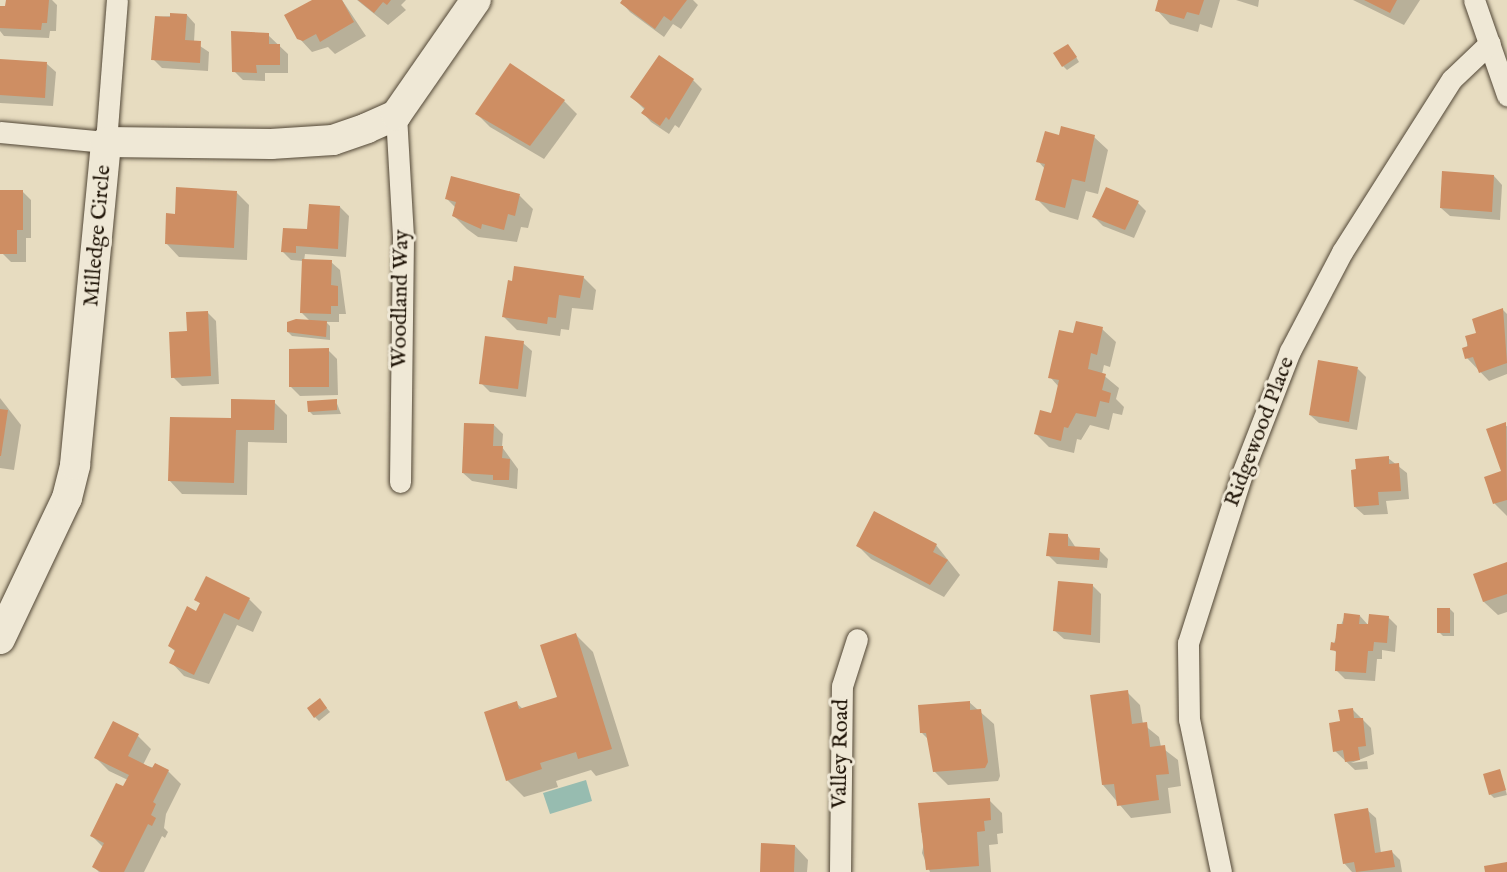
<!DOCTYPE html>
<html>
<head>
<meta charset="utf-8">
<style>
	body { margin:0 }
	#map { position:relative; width:1507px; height:872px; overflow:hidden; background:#e7dcc0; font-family:"IM FELL English",serif }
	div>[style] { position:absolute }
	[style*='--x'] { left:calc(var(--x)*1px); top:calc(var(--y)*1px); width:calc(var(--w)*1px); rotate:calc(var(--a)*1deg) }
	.water>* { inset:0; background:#97bcb0 }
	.shadow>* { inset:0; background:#0003 }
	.building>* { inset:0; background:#ce8e63 }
	.roads { filter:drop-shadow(0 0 2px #524736) drop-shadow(0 0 2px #524736) }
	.street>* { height:21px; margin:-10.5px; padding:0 10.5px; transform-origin:10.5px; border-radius:10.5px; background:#efe8d6 }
	.secondary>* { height:30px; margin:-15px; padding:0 15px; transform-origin:15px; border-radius:15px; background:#efe8d6 }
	span { translate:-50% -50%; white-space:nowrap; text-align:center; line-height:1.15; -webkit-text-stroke:6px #efe8d6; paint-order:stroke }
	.street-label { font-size:22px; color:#201508 }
</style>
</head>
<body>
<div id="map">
	<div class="water">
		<div style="clip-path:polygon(586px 780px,592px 801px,550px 814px,543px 793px)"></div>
	</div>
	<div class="shadow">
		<div style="clip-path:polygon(7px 0,52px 0,57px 5px,56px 31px,50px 31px,49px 38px,4px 36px,0 31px,0 7px,7px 8px)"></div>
		<div style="clip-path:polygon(314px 0,342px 0,366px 36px,335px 54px,328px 47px,312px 52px,299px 38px)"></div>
		<div style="clip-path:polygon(357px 0,406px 0,401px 5px,406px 10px,388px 25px)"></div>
		<div style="clip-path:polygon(624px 0,693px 0,698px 5px,681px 29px,673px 24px,664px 37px,630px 12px,622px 3px)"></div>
		<div style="clip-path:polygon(1160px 0,1220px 0,1212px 28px,1200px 24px,1198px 32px,1170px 24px,1157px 10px)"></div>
		<div style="clip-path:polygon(1236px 0,1259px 0,1258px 7px)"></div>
		<div style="clip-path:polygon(1353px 0,1420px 0,1404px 25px)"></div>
		<div style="clip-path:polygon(187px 15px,195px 24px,194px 42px,209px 52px,208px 71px,162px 68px,153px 59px,156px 17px)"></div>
		<div style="clip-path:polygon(268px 35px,288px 54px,288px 73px,265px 73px,265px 81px,243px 80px,234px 71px)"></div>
		<div style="clip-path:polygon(1072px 50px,1079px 62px,1067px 70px,1063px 66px)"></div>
		<div style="clip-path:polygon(0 61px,47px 64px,56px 72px,53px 106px,0 103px)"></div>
		<div style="clip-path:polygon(693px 80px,702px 89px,679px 128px,675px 125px,669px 134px,651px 122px,643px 113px,645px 110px,632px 97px)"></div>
		<div style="clip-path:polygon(564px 101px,577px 114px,544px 159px,490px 127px,477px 114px)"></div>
		<div style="clip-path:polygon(1060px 137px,1094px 137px,1108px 150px,1098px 194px,1086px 191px,1078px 220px,1050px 212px,1037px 199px,1045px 169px,1038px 161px)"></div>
		<div style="clip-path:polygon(1494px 176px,1502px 185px,1500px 220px,1450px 216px,1441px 208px)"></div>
		<div style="clip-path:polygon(452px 178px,520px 196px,533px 209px,528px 228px,521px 227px,517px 242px,478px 237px,467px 229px,454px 216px,456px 208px,447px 199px)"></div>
		<div style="clip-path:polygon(0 191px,22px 191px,31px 200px,31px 238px,26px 238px,26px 262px,11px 262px,2px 253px)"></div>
		<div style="clip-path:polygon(236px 192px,249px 205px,247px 260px,179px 257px,166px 243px,176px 215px)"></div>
		<div style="clip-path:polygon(1138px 203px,1146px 211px,1134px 238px,1103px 226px,1094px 217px)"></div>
		<div style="clip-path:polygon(340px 207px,349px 216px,346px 257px,305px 254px,304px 261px,331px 262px,340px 270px,346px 314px,339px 314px,339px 322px,326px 322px,330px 326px,330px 340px,292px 336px,288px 332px,312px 323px,302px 313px,303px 261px,291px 260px,283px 252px)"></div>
		<div style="clip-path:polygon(583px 277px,596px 290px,593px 310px,572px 308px,569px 330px,561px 329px,560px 336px,517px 330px,504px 317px)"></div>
		<div style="clip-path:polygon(1503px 310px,1507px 314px,1507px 374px,1489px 381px,1467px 358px,1467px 337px,1478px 334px)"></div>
		<div style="clip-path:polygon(207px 312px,216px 321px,219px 384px,182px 386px,173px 377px,189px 333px)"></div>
		<div style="clip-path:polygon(1102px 329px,1116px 342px,1110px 367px,1104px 365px,1102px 374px,1119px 388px,1116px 399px,1124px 407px,1122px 415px,1113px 413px,1109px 430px,1090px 425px,1081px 440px,1077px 439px,1074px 453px,1049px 447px,1036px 434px,1052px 415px,1059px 387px,1050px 377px,1074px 335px)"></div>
		<div style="clip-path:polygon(523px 343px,532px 351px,526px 397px,490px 392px,481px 383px)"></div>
		<div style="clip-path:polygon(328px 350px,337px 359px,338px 395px,300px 396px,291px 387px)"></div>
		<div style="clip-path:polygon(1358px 369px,1366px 377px,1357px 430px,1319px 423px,1310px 415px)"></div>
		<div style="clip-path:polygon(0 398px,21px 425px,14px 470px,0 468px)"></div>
		<div style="clip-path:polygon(336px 401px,341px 414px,313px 415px,309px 411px)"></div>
		<div style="clip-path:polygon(274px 402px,287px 415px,287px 443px,248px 442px,247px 495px,182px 494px,169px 480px,232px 420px)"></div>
		<div style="clip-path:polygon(494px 425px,503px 434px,502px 447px,518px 469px,517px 489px,472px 481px,463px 473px)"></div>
		<div style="clip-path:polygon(1507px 426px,1507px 516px,1495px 504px,1486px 478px,1503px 472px,1488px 430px)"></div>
		<div style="clip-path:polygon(1388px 458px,1407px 473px,1409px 499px,1386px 501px,1388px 514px,1364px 515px,1355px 507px)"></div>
		<div style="clip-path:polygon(1068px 536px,1076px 548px,1099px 550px,1108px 559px,1107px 568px,1057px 564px,1048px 555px)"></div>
		<div style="clip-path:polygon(936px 545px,960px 575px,944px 597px,871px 559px,858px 546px)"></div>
		<div style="clip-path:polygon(1507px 564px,1507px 612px,1498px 615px,1484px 602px,1475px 575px)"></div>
		<div style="clip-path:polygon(1092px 585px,1101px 594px,1100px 643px,1064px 639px,1055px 631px)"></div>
		<div style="clip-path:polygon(249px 599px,262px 612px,253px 632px,237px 625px,209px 684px,184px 676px,171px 662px,176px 652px,169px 646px,196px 613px,201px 604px,196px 600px)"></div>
		<div style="clip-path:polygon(1450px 609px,1454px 613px,1454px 636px,1443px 636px,1439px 632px)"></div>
		<div style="clip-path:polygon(1345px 615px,1360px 616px,1369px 626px,1389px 618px,1397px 626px,1395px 652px,1382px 650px,1382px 659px,1377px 659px,1375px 681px,1345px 679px,1336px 670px,1338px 654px,1332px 648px)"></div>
		<div style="clip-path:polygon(576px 635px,593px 652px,629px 766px,596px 776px,591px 770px,556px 781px,558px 787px,524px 797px,507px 780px,516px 703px,523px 709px,559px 698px)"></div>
		<div style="clip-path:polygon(1127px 692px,1140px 705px,1143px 724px,1159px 737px,1161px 747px,1178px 760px,1181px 786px,1168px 788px,1171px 813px,1131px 818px,1103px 785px)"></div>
		<div style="clip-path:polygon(320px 700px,330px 712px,319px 721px,315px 717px)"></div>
		<div style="clip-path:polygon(969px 702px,994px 724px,1000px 776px,998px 781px,948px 785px,934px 771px,928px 739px,922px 733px)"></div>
		<div style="clip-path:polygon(1353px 710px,1371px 728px,1374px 754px,1351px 763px,1367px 761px,1368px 769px,1355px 770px,1335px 751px,1341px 723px)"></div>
		<div style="clip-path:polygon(138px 736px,151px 749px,143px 765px,168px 771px,181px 784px,166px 814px,164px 828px,168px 832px,165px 838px,162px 836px,144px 872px,99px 872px,94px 867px,103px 847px,92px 836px,128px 780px,109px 771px,96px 758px)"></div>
		<div style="clip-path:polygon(1500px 771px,1507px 795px,1494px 798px,1490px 794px)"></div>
		<div style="clip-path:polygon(989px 800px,1002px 813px,1003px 833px,997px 834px,998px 844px,989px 845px,991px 872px,930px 872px,922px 853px,925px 837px,921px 832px,919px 805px)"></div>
		<div style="clip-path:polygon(1367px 810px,1376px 818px,1381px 853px,1392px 852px,1400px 860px,1402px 872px,1352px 872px,1344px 863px)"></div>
		<div style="clip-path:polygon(795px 846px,808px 860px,807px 872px,761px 872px)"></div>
	</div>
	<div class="building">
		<div style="clip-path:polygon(6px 0,49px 0,47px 23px,42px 23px,41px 30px,0 28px,0 6px,5px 6px)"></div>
		<div style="clip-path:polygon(312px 0,342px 0,354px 22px,320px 42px,316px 34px,303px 41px,297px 39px,284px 15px)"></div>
		<div style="clip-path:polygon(358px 0,391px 0,387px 5px,383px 2px,374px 13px)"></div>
		<div style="clip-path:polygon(622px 0,687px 0,671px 21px,664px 16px,655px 29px,620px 3px)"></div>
		<div style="clip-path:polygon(1158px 0,1204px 0,1199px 15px,1187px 12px,1184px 19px,1155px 11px)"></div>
		<div style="clip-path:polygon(1364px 0,1397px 0,1390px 13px)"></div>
		<div style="clip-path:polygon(170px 13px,187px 14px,185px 40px,201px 41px,200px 63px,151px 60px,155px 16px,170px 17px)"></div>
		<div style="clip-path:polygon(231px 31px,269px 33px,269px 44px,280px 44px,280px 65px,256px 65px,257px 73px,232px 72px)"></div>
		<div style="clip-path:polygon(1068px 44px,1077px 57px,1062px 67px,1053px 53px)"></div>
		<div style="clip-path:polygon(659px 55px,694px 79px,669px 120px,666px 117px,660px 126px,641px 113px,645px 108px,630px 97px)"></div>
		<div style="clip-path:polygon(0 59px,47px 62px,45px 98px,0 95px)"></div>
		<div style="clip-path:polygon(510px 63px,565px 100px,530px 146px,475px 114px)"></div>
		<div style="clip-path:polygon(1061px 126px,1095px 135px,1085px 182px,1072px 179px,1065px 208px,1035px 200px,1045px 164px,1036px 162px,1045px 131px,1059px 135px)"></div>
		<div style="clip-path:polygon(1442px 171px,1494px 175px,1492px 212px,1440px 208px)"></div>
		<div style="clip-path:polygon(451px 176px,520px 194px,515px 216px,508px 214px,504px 230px,482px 224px,481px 229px,452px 216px,456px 202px,445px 199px)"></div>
		<div style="clip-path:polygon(176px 187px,237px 191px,234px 248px,165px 244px,166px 213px,175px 214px)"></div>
		<div style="clip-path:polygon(1106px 187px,1139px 201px,1125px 230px,1092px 217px)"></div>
		<div style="clip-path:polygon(0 190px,23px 190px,23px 230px,17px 230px,17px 254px,0 254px)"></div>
		<div style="clip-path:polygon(309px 204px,340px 206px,338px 249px,296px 246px,296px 253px,281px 252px,283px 228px,307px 229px)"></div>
		<div style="clip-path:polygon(302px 259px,332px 260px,331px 285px,338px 286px,338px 306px,331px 306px,331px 314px,300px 313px)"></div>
		<div style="clip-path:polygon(514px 266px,584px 276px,580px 298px,559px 295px,556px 318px,548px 317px,547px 324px,502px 317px,508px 280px,512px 281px)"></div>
		<div style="clip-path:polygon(1503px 308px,1507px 363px,1479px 373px,1473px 357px,1465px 359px,1462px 348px,1468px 346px,1465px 336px,1476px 333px,1472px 319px)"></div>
		<div style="clip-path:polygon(208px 311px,211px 376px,171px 378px,169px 332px,187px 331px,186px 312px)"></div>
		<div style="clip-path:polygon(296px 319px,327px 321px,326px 337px,287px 332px,287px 322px)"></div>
		<div style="clip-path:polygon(1076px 321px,1103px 327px,1097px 355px,1091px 353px,1088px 369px,1106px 374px,1102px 390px,1111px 393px,1109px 403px,1100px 401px,1096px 417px,1076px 413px,1068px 428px,1064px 427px,1061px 441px,1034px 434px,1040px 410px,1051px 413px,1053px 407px,1059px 380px,1048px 378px,1059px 330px,1073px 333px)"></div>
		<div style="clip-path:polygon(485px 336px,524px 341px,518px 389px,479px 384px)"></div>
		<div style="clip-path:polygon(329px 348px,329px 387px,289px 387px,289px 349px)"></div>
		<div style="clip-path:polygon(1318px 360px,1358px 367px,1349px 422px,1309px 415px)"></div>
		<div style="clip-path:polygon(231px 399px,275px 400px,274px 430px,236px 430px,234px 483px,168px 481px,170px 417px,231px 418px)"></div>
		<div style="clip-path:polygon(337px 399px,337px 410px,308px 412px,307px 401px)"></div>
		<div style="clip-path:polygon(0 409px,8px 410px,1px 456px,0 456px)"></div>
		<div style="clip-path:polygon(1506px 422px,1507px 500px,1493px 504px,1484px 477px,1501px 471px,1486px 429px)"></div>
		<div style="clip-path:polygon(464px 423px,494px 424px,493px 446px,503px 446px,502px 458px,510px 459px,509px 480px,493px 480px,493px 475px,462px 473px)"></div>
		<div style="clip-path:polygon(1389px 456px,1389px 464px,1399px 463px,1401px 491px,1378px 492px,1379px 505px,1354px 507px,1351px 470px,1356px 469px,1355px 459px)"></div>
		<div style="clip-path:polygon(874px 511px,937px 544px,933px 552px,948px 560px,930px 585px,856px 546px)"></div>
		<div style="clip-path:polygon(1049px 533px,1068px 534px,1068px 546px,1100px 548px,1099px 560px,1046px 556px)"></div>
		<div style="clip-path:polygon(1507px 562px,1507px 594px,1483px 602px,1473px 574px)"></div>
		<div style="clip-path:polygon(206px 576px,250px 598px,239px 620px,224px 613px,194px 675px,169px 663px,175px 650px,168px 646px,187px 606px,196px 611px,200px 603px,194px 600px)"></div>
		<div style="clip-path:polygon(1058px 581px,1093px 584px,1091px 635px,1053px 631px)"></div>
		<div style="clip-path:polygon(1437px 608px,1450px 608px,1450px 633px,1437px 633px)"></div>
		<div style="clip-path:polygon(1344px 613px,1360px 615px,1359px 624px,1368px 624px,1369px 614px,1389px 616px,1387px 643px,1374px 642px,1373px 651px,1368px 651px,1366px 673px,1335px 671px,1336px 651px,1330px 650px,1331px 642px,1335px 643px,1337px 624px,1343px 624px)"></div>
		<div style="clip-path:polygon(576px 633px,612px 749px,578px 759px,576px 752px,540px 763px,542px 769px,506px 781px,484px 712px,517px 701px,519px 709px,557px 697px,540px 645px)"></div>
		<div style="clip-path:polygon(1128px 690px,1132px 724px,1147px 722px,1150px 747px,1165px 745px,1169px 774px,1156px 775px,1159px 800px,1117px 806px,1114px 784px,1102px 785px,1090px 695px)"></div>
		<div style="clip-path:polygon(320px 698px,327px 708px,314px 718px,307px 708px)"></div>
		<div style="clip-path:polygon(970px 701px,970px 710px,981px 709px,988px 762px,985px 768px,933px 772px,926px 733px,920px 733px,918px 705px)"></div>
		<div style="clip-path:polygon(1353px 708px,1354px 718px,1363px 718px,1366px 746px,1358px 747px,1360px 760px,1345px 762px,1343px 750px,1333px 752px,1329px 723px,1340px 721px,1338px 710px)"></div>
		<div style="clip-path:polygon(113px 721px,139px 734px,128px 756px,152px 768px,155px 763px,169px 770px,153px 802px,156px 804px,151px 815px,156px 818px,152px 826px,148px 824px,124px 872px,101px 872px,92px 867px,104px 843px,90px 836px,116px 783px,123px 786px,129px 775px,94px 758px)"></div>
		<div style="clip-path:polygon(1500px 769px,1506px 790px,1489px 795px,1483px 774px)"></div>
		<div style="clip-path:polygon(990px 798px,991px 820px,984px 821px,985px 831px,977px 832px,979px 866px,926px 870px,918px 803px)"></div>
		<div style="clip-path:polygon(1368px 808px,1375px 853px,1392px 850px,1395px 867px,1356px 872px,1354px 862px,1343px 864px,1334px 814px)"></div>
		<div style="clip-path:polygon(761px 843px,795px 845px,794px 872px,760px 872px)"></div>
		<div style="clip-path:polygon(1507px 862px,1507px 872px,1485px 872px,1484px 866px)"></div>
	</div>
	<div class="roads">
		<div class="street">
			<div style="--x:1474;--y:0;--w:101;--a:70.8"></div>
			<div style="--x:396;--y:115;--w:122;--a:86.7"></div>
			<div style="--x:403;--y:237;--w:245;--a:90.7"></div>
			<div style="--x:0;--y:132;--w:106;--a:5.4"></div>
			<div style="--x:106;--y:142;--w:142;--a:-85.6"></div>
			<div style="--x:840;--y:872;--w:186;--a:-89.4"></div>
			<div style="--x:842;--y:686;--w:49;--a:-72.3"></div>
			<div style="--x:1221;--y:872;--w:156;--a:-101.8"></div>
			<div style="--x:1189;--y:719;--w:76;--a:-90.8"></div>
			<div style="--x:1188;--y:643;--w:177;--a:-72.3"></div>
			<div style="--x:1242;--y:474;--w:132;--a:-68.7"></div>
			<div style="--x:1290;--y:351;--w:112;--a:-62.3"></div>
			<div style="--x:1342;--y:252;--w:205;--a:-57.6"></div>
			<div style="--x:1452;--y:79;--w:52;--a:-43.5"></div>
		</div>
		<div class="secondary">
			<div style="--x:0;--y:639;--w:156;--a:-64.6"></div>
			<div style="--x:67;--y:498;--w:34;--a:-76"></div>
			<div style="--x:75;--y:465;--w:324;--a:-84.5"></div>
			<div style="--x:106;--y:142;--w:165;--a:0.7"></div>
			<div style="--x:271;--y:144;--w:62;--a:-3.7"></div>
			<div style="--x:333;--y:140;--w:36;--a:-19"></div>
			<div style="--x:367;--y:128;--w:32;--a:-24"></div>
			<div style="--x:396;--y:115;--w:140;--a:-55.2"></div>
		</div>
	</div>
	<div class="street-label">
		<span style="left:98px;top:236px;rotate:-85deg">Milledge Circle</span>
		<span style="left:401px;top:299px;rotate:-89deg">Woodland Way</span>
		<span style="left:1260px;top:432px;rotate:-69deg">Ridgewood Place</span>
		<span style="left:841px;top:754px;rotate:-89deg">Valley Road</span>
	</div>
</div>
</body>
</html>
